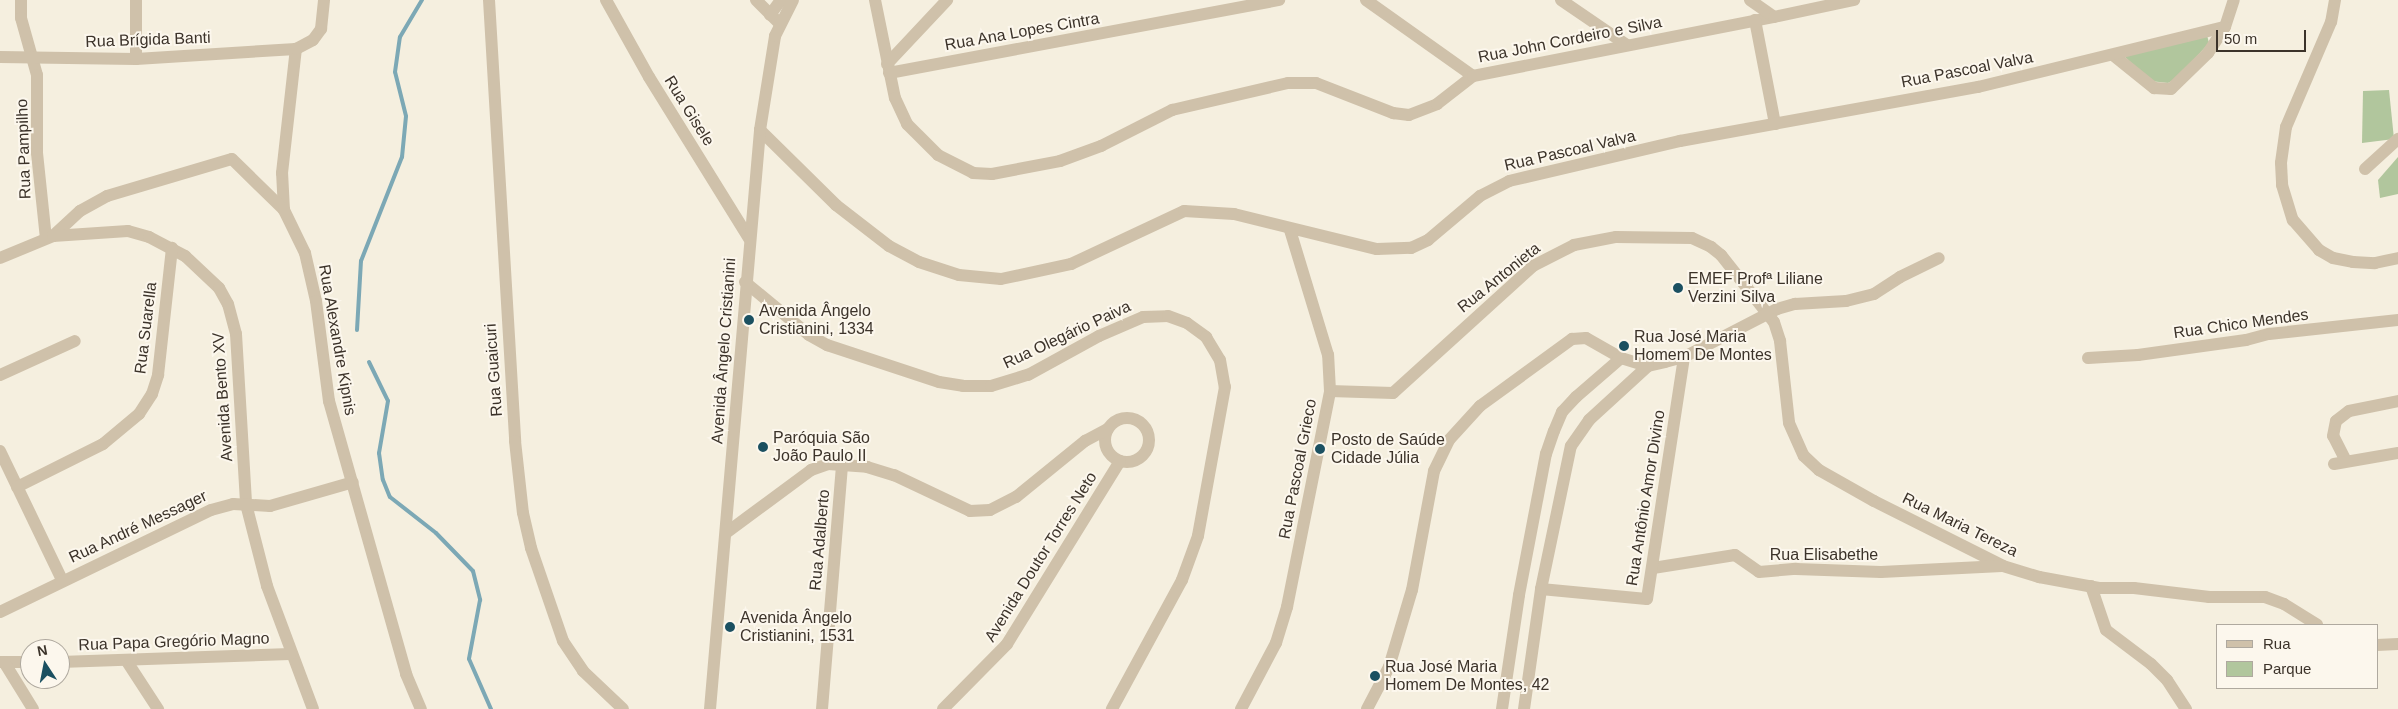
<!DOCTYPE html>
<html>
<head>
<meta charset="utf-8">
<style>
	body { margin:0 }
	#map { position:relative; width:2398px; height:709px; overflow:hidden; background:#f5efdf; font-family:Helvetica,sans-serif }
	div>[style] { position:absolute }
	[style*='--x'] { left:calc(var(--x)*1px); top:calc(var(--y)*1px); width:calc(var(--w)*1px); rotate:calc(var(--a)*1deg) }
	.green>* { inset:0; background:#b1c69d }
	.stream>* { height:4px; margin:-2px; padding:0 2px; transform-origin:2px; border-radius:2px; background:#7ca8b5 }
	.minor>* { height:12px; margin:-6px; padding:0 6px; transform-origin:6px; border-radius:6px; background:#cfc1aa }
	.minor>.ring { margin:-6px; padding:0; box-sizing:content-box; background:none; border:12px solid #cfc1aa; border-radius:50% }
	.tertiary>* { height:12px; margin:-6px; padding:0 6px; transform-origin:6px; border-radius:6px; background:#cfc1aa }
	.dots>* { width:14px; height:14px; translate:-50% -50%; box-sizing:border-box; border:2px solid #fcf7ed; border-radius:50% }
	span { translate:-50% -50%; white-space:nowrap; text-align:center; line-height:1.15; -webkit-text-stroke:4px #fcf7ed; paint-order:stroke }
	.street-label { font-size:16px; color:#3c332a }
	.poi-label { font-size:16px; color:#3c332a }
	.left { translate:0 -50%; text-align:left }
	.legend { position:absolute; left:2216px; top:624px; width:162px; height:65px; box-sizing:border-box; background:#fcf7ed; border:1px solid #afa99f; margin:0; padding:6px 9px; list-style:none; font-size:15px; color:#3c332a }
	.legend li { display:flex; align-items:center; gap:10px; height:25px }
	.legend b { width:25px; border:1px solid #afa99f }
	.north { position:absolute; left:20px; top:639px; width:50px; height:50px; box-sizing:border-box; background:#fcf7ed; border:1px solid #afa99f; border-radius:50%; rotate:349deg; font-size:14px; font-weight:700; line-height:20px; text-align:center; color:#3c332a }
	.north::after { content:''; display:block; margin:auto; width:18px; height:22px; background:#1b5061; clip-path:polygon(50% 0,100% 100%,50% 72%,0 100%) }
	.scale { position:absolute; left:2216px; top:30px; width:90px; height:22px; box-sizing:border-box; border:2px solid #3c332a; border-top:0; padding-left:6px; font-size:15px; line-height:18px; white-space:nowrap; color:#3c332a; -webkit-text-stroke:4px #fcf7ed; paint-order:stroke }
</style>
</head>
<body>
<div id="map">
	<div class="green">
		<div style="clip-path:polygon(2207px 35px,2209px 43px,2177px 78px,2168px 83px,2150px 81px,2122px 54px)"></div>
		<div style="clip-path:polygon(2389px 90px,2394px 139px,2362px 143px,2363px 91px)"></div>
		<div style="clip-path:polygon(2398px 157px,2398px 194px,2380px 198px,2378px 180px)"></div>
	</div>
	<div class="stream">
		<div style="--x:357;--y:330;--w:69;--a:-86.7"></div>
		<div style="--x:361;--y:261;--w:112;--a:-68.5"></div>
		<div style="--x:402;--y:157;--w:41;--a:-84.4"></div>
		<div style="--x:406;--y:116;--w:45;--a:-104"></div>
		<div style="--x:395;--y:72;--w:35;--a:-82"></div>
		<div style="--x:400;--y:37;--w:43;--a:-59.3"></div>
		<div style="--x:369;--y:362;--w:43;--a:64"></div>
		<div style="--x:388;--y:401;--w:53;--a:99.8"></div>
		<div style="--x:379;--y:453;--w:27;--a:82"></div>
		<div style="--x:383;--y:480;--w:18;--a:68"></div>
		<div style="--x:390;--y:497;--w:58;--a:38"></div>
		<div style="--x:436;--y:533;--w:53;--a:45.8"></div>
		<div style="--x:473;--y:571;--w:30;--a:76"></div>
		<div style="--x:480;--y:600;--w:60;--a:100.6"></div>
		<div style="--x:469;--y:659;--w:55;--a:66.3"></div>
	</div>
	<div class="minor">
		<div style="--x:21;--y:0;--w:18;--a:90"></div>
		<div style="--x:21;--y:18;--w:59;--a:74.3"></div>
		<div style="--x:37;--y:75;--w:78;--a:90"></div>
		<div style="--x:37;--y:153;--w:85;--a:84"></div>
		<div style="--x:489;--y:0;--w:442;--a:86.6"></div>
		<div style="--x:515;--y:441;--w:72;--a:83.7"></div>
		<div style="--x:523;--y:513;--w:36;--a:77"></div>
		<div style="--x:531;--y:548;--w:98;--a:71"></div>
		<div style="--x:563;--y:641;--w:36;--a:56"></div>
		<div style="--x:583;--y:671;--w:55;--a:43.5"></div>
		<div style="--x:606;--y:0;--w:88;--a:60.8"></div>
		<div style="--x:649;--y:77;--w:190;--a:58.2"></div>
		<div style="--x:756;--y:0;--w:34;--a:45"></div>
		<div style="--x:875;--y:0;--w:100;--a:78.5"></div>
		<div style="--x:895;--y:98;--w:29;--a:65"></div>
		<div style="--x:907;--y:124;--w:44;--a:45"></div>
		<div style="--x:938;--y:155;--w:39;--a:27"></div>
		<div style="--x:973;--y:173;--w:19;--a:3"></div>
		<div style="--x:992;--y:174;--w:69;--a:-10.8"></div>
		<div style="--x:1060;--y:161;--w:44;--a:-20.1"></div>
		<div style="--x:1101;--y:146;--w:80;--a:-26.9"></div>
		<div style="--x:1172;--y:110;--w:119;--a:-13.1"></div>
		<div style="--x:1288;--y:83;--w:28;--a:0"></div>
		<div style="--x:1316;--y:83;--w:83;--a:21.3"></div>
		<div style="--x:1393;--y:113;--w:16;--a:7"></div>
		<div style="--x:1409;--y:115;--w:30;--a:-21"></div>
		<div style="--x:1437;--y:104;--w:46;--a:-37.9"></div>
		<div style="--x:1366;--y:0;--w:131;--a:35.4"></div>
		<div style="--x:1473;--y:76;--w:307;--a:-11.1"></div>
		<div style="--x:1561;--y:0;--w:80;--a:34.3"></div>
		<div style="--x:2335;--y:0;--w:22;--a:100"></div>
		<div style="--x:2331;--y:22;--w:114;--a:113.2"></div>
		<div style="--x:2286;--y:127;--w:36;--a:98"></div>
		<div style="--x:2281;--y:163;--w:22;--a:87"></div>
		<div style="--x:2282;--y:185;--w:37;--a:73"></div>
		<div style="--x:2293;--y:220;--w:40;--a:49"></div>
		<div style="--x:2319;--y:250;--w:16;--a:30"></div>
		<div style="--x:2333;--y:258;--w:20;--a:11"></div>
		<div style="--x:2353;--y:262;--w:22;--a:3"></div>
		<div style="--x:2375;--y:263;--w:24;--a:-12"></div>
		<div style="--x:770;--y:15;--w:19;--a:-54"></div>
		<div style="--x:1755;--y:20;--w:106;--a:79.1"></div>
		<div style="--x:2113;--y:55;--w:53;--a:38.8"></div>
		<div style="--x:2154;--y:88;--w:17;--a:3"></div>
		<div style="--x:2171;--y:89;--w:52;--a:-44.2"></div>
		<div style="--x:2208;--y:53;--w:31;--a:-57"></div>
		<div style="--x:2225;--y:27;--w:28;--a:-72"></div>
		<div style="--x:0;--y:57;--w:136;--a:0.8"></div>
		<div style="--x:136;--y:59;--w:160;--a:-3.6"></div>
		<div style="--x:136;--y:59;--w:59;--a:-90"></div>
		<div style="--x:887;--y:64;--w:88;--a:-46.8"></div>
		<div style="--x:889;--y:73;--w:397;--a:-10.6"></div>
		<div style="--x:760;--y:130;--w:107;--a:44.6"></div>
		<div style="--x:836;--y:205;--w:67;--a:37.7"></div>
		<div style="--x:889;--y:246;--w:34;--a:28"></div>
		<div style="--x:919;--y:262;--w:42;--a:18"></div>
		<div style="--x:959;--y:275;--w:42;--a:5.4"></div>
		<div style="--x:1001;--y:279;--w:72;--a:-12.1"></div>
		<div style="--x:1071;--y:264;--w:125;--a:-25.1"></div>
		<div style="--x:1184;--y:211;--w:50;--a:3.4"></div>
		<div style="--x:1234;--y:214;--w:147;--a:13.8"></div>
		<div style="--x:1377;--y:249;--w:34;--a:-2"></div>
		<div style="--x:1411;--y:248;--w:19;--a:-25"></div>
		<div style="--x:1428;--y:240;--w:68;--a:-40.2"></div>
		<div style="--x:1480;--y:196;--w:33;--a:-27"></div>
		<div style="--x:1509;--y:181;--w:176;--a:-13.2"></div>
		<div style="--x:1680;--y:141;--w:303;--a:-10.3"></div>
		<div style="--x:1978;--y:87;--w:254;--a:-13.7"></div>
		<div style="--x:2365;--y:169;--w:45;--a:-42.3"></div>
		<div style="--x:284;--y:210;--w:37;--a:-93"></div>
		<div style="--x:282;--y:173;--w:125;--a:-83.6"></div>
		<div style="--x:296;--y:49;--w:19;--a:-28"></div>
		<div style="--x:313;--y:40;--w:14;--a:-54"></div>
		<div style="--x:321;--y:29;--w:29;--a:-84"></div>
		<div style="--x:53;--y:236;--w:37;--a:-43"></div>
		<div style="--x:80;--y:211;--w:31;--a:-29"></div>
		<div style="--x:107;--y:196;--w:130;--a:-16.5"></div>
		<div style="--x:232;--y:159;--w:73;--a:44.4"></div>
		<div style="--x:284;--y:210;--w:48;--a:64"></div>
		<div style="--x:305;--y:253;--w:49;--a:77.1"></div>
		<div style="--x:316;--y:301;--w:101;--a:82.6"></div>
		<div style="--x:329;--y:401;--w:284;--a:74.2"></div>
		<div style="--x:406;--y:674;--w:38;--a:67"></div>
		<div style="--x:0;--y:258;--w:57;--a:-22.5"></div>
		<div style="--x:53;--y:236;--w:75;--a:-3.8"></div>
		<div style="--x:128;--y:231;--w:22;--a:16"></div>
		<div style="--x:149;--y:237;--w:41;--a:27.8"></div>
		<div style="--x:185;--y:256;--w:47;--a:43.3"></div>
		<div style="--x:219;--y:288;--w:18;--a:61"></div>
		<div style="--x:228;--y:304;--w:31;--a:75"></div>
		<div style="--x:236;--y:334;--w:170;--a:86.6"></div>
		<div style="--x:246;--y:504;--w:85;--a:75.6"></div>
		<div style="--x:267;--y:586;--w:131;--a:69.5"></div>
		<div style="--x:745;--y:282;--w:83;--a:39.6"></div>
		<div style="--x:809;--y:335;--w:21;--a:29"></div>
		<div style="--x:827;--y:345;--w:118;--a:18.3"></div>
		<div style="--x:939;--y:382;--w:24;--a:9"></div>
		<div style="--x:963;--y:386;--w:28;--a:0"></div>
		<div style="--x:991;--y:386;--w:39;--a:-17"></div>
		<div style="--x:1028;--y:375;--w:81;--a:-28.8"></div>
		<div style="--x:1099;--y:336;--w:48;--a:-23.4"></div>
		<div style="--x:1143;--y:317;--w:25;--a:-2"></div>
		<div style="--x:1168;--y:316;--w:20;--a:20"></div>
		<div style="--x:1187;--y:323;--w:24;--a:36"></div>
		<div style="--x:1206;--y:337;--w:27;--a:59"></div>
		<div style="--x:1220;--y:360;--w:27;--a:80"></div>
		<div style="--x:1225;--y:387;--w:151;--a:100.3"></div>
		<div style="--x:1198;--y:536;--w:47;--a:110"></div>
		<div style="--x:1182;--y:580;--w:147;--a:118.5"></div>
		<div style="--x:2088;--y:358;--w:50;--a:-3.4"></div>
		<div style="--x:2138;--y:355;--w:109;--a:-7.9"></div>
		<div style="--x:2246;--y:340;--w:24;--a:-15"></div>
		<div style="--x:2269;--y:334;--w:130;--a:-6.2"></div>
		<div style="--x:0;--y:375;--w:82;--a:-24.4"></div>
		<div style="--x:1330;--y:391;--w:63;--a:1.8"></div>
		<div style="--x:1393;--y:393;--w:189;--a:-42.2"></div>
		<div style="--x:1533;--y:266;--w:46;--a:-27.1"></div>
		<div style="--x:1574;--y:245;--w:43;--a:-10.8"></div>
		<div style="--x:1616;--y:237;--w:76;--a:0.8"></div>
		<div style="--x:1692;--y:238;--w:21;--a:25"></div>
		<div style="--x:1711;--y:247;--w:13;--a:39"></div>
		<div style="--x:1721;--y:255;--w:85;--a:51.7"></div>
		<div style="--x:1774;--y:322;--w:20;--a:72"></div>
		<div style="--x:1780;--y:341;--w:82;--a:83.7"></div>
		<div style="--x:1789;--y:423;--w:36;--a:66"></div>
		<div style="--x:1804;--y:456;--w:21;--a:43"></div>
		<div style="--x:1819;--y:470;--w:63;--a:29.4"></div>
		<div style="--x:1874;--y:501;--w:144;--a:26.7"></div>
		<div style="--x:2003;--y:566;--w:38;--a:17"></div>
		<div style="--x:2039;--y:577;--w:61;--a:10.4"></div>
		<div style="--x:2099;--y:588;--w:35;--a:0"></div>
		<div style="--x:2134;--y:588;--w:76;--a:6.8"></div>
		<div style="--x:2209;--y:597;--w:56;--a:0"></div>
		<div style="--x:2265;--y:597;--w:20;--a:20"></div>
		<div style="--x:2284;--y:604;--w:39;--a:32"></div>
		<div class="ring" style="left:1105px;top:418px;width:32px;height:32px"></div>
		<div style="--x:0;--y:451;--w:143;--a:64.3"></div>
		<div style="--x:2346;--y:461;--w:28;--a:-117"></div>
		<div style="--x:2333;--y:436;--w:15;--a:-79"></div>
		<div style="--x:2336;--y:421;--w:16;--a:-38"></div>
		<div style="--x:2349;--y:411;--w:50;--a:-11.5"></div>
		<div style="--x:2334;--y:464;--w:65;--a:-9.8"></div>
		<div style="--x:17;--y:487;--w:96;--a:-26.6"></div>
		<div style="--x:103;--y:444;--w:47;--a:-39.8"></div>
		<div style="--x:139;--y:414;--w:24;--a:-57"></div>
		<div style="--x:152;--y:394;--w:20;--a:-72"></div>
		<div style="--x:158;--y:375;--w:128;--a:-83.7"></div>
		<div style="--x:726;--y:533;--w:106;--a:-36.5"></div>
		<div style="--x:811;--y:470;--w:18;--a:-19"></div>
		<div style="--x:828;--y:464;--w:39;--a:4"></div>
		<div style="--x:867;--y:467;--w:28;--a:17"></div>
		<div style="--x:894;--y:475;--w:84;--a:25.3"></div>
		<div style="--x:970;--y:511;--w:20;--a:-3"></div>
		<div style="--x:990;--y:510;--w:29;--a:-27"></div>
		<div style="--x:1016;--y:497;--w:89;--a:-39.1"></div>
		<div style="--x:1085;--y:441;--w:26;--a:-28"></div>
		<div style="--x:1653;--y:568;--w:83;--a:-9"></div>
		<div style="--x:1735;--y:555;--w:29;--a:35"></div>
		<div style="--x:1759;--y:572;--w:37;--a:-5"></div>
		<div style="--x:1796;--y:569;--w:85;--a:2"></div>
		<div style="--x:1881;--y:572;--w:121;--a:-2.8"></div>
		<div style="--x:2091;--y:586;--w:46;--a:71.2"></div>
		<div style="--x:2106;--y:630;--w:56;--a:37.1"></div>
		<div style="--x:2151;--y:664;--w:23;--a:45"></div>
		<div style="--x:2167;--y:680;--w:35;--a:57"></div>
		<div style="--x:1541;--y:589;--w:106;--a:5.4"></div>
		<div style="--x:1647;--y:599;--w:245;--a:-81.3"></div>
		<div style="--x:0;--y:612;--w:234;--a:-25.8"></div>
		<div style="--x:211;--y:510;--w:23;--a:-15"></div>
		<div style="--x:233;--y:504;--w:37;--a:3"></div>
		<div style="--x:270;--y:506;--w:86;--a:-16.1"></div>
		<div style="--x:2377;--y:645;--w:21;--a:-3"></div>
		<div style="--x:126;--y:660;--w:59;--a:56.9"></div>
		<div style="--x:0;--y:662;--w:30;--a:0"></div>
		<div style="--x:4;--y:662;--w:55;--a:58.3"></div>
		<div style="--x:60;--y:662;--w:230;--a:-2"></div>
		<div style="--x:822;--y:709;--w:246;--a:-85.3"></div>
		<div style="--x:943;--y:709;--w:91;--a:-45.4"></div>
		<div style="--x:1007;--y:644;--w:215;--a:-58.3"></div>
		<div style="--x:1241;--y:709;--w:75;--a:-62.1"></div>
		<div style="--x:1276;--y:643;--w:38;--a:-73"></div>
		<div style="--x:1287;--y:607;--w:220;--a:-78.7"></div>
		<div style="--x:1330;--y:391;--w:36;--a:-93"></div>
		<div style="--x:1328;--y:355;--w:131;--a:-106.9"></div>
		<div style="--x:1367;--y:709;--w:47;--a:-62.4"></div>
		<div style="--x:1389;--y:667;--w:80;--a:-73.4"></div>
		<div style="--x:1412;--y:590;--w:121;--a:-79.5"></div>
		<div style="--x:1434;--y:471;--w:34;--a:-64"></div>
		<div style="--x:1449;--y:440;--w:46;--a:-47.6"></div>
		<div style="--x:1480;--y:406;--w:114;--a:-36.1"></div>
		<div style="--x:1572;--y:339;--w:14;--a:-4"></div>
		<div style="--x:1586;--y:338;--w:40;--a:29.7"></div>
		<div style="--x:1621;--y:358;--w:28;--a:17"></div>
		<div style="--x:1648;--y:366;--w:17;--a:-13"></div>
		<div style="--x:1665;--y:362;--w:20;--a:-15"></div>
		<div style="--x:1684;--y:357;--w:105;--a:-27.3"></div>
		<div style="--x:1777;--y:309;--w:19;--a:-16"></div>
		<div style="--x:1795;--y:304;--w:51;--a:-3.4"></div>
		<div style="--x:1846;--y:301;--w:29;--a:-14"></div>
		<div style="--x:1874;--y:294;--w:31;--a:-33"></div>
		<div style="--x:1900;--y:277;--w:43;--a:-26"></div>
		<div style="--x:1502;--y:709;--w:115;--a:-81.5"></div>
		<div style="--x:1519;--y:595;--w:144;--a:-79.2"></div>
		<div style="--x:1546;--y:454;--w:24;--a:-71"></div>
		<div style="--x:1554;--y:431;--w:21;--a:-67"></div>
		<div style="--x:1562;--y:412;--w:21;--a:-47"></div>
		<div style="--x:1576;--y:397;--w:60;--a:-40.9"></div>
		<div style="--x:1524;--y:709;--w:121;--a:-81.9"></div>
		<div style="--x:1541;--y:589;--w:146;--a:-78.2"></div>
		<div style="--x:1571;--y:446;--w:32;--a:-55"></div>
		<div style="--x:1589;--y:420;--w:80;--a:-42.5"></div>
	</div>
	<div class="tertiary">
		<div style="--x:1750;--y:0;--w:29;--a:35"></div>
		<div style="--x:1774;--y:17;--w:82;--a:-12"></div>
		<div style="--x:710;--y:709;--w:581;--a:-85.06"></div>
		<div style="--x:760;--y:130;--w:95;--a:-80.9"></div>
		<div style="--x:775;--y:36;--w:40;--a:-63.4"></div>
	</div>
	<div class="dots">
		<div style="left:1678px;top:288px;background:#1b5061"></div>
		<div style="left:749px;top:320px;background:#1b5061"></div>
		<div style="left:1624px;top:346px;background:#1b5061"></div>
		<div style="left:763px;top:447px;background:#1b5061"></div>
		<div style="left:1320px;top:449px;background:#1b5061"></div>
		<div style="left:730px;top:627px;background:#1b5061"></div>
		<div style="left:1375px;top:676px;background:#1b5061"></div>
	</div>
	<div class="street-label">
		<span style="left:1022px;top:32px;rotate:-10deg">Rua Ana Lopes Cintra</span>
		<span style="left:148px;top:40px;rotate:-2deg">Rua Brígida Banti</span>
		<span style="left:1570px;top:40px;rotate:-11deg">Rua John Cordeiro e Silva</span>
		<span style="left:1967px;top:70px;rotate:-11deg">Rua Pascoal Valva</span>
		<span style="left:689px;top:111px;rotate:58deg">Rua Gisele</span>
		<span style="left:24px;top:149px;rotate:-92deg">Rua Pampilho</span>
		<span style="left:1570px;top:151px;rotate:-13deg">Rua Pascoal Valva</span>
		<span style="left:1499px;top:278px;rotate:-39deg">Rua Antonieta</span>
		<span style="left:2241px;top:324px;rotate:-8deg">Rua Chico Mendes</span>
		<span style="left:146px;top:328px;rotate:-83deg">Rua Suarella</span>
		<span style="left:1067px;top:335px;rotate:-25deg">Rua Olegário Paiva</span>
		<span style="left:337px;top:340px;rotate:80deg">Rua Alexandre Kipnis</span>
		<span style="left:724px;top:351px;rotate:-86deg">Avenida Ângelo Cristianini</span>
		<span style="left:494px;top:370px;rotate:-94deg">Rua Guaicuri</span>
		<span style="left:223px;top:397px;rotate:-94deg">Avenida Bento XV</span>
		<span style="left:1298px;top:469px;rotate:-79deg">Rua Pascoal Grieco</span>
		<span style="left:1646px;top:498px;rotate:-81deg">Rua Antônio Amor Divino</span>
		<span style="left:1960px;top:525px;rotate:26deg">Rua Maria Tereza</span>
		<span style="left:138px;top:527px;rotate:-25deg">Rua André Messager</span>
		<span style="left:820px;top:540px;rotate:-85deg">Rua Adalberto</span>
		<span style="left:1824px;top:555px">Rua Elisabethe</span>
		<span style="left:1041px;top:557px;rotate:-58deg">Avenida Doutor Torres Neto</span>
		<span style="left:174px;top:642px;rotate:-2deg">Rua Papa Gregório Magno</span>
	</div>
	<div class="poi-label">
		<span class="left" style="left:1688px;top:288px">EMEF Profª Liliane<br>Verzini Silva</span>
		<span class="left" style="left:759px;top:320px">Avenida Ângelo<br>Cristianini, 1334</span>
		<span class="left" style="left:1634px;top:346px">Rua José Maria<br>Homem De Montes</span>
		<span class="left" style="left:773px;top:447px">Paróquia São<br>João Paulo II</span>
		<span class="left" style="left:1331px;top:449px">Posto de Saúde<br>Cidade Júlia</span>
		<span class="left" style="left:740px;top:627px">Avenida Ângelo<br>Cristianini, 1531</span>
		<span class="left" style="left:1385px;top:676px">Rua José Maria<br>Homem De Montes, 42</span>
	</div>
	<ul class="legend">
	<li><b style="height:6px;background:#cfc1aa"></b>Rua</li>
	<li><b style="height:14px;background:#b1c69d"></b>Parque</li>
	</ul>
	<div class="north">N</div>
	<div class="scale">50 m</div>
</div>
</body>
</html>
